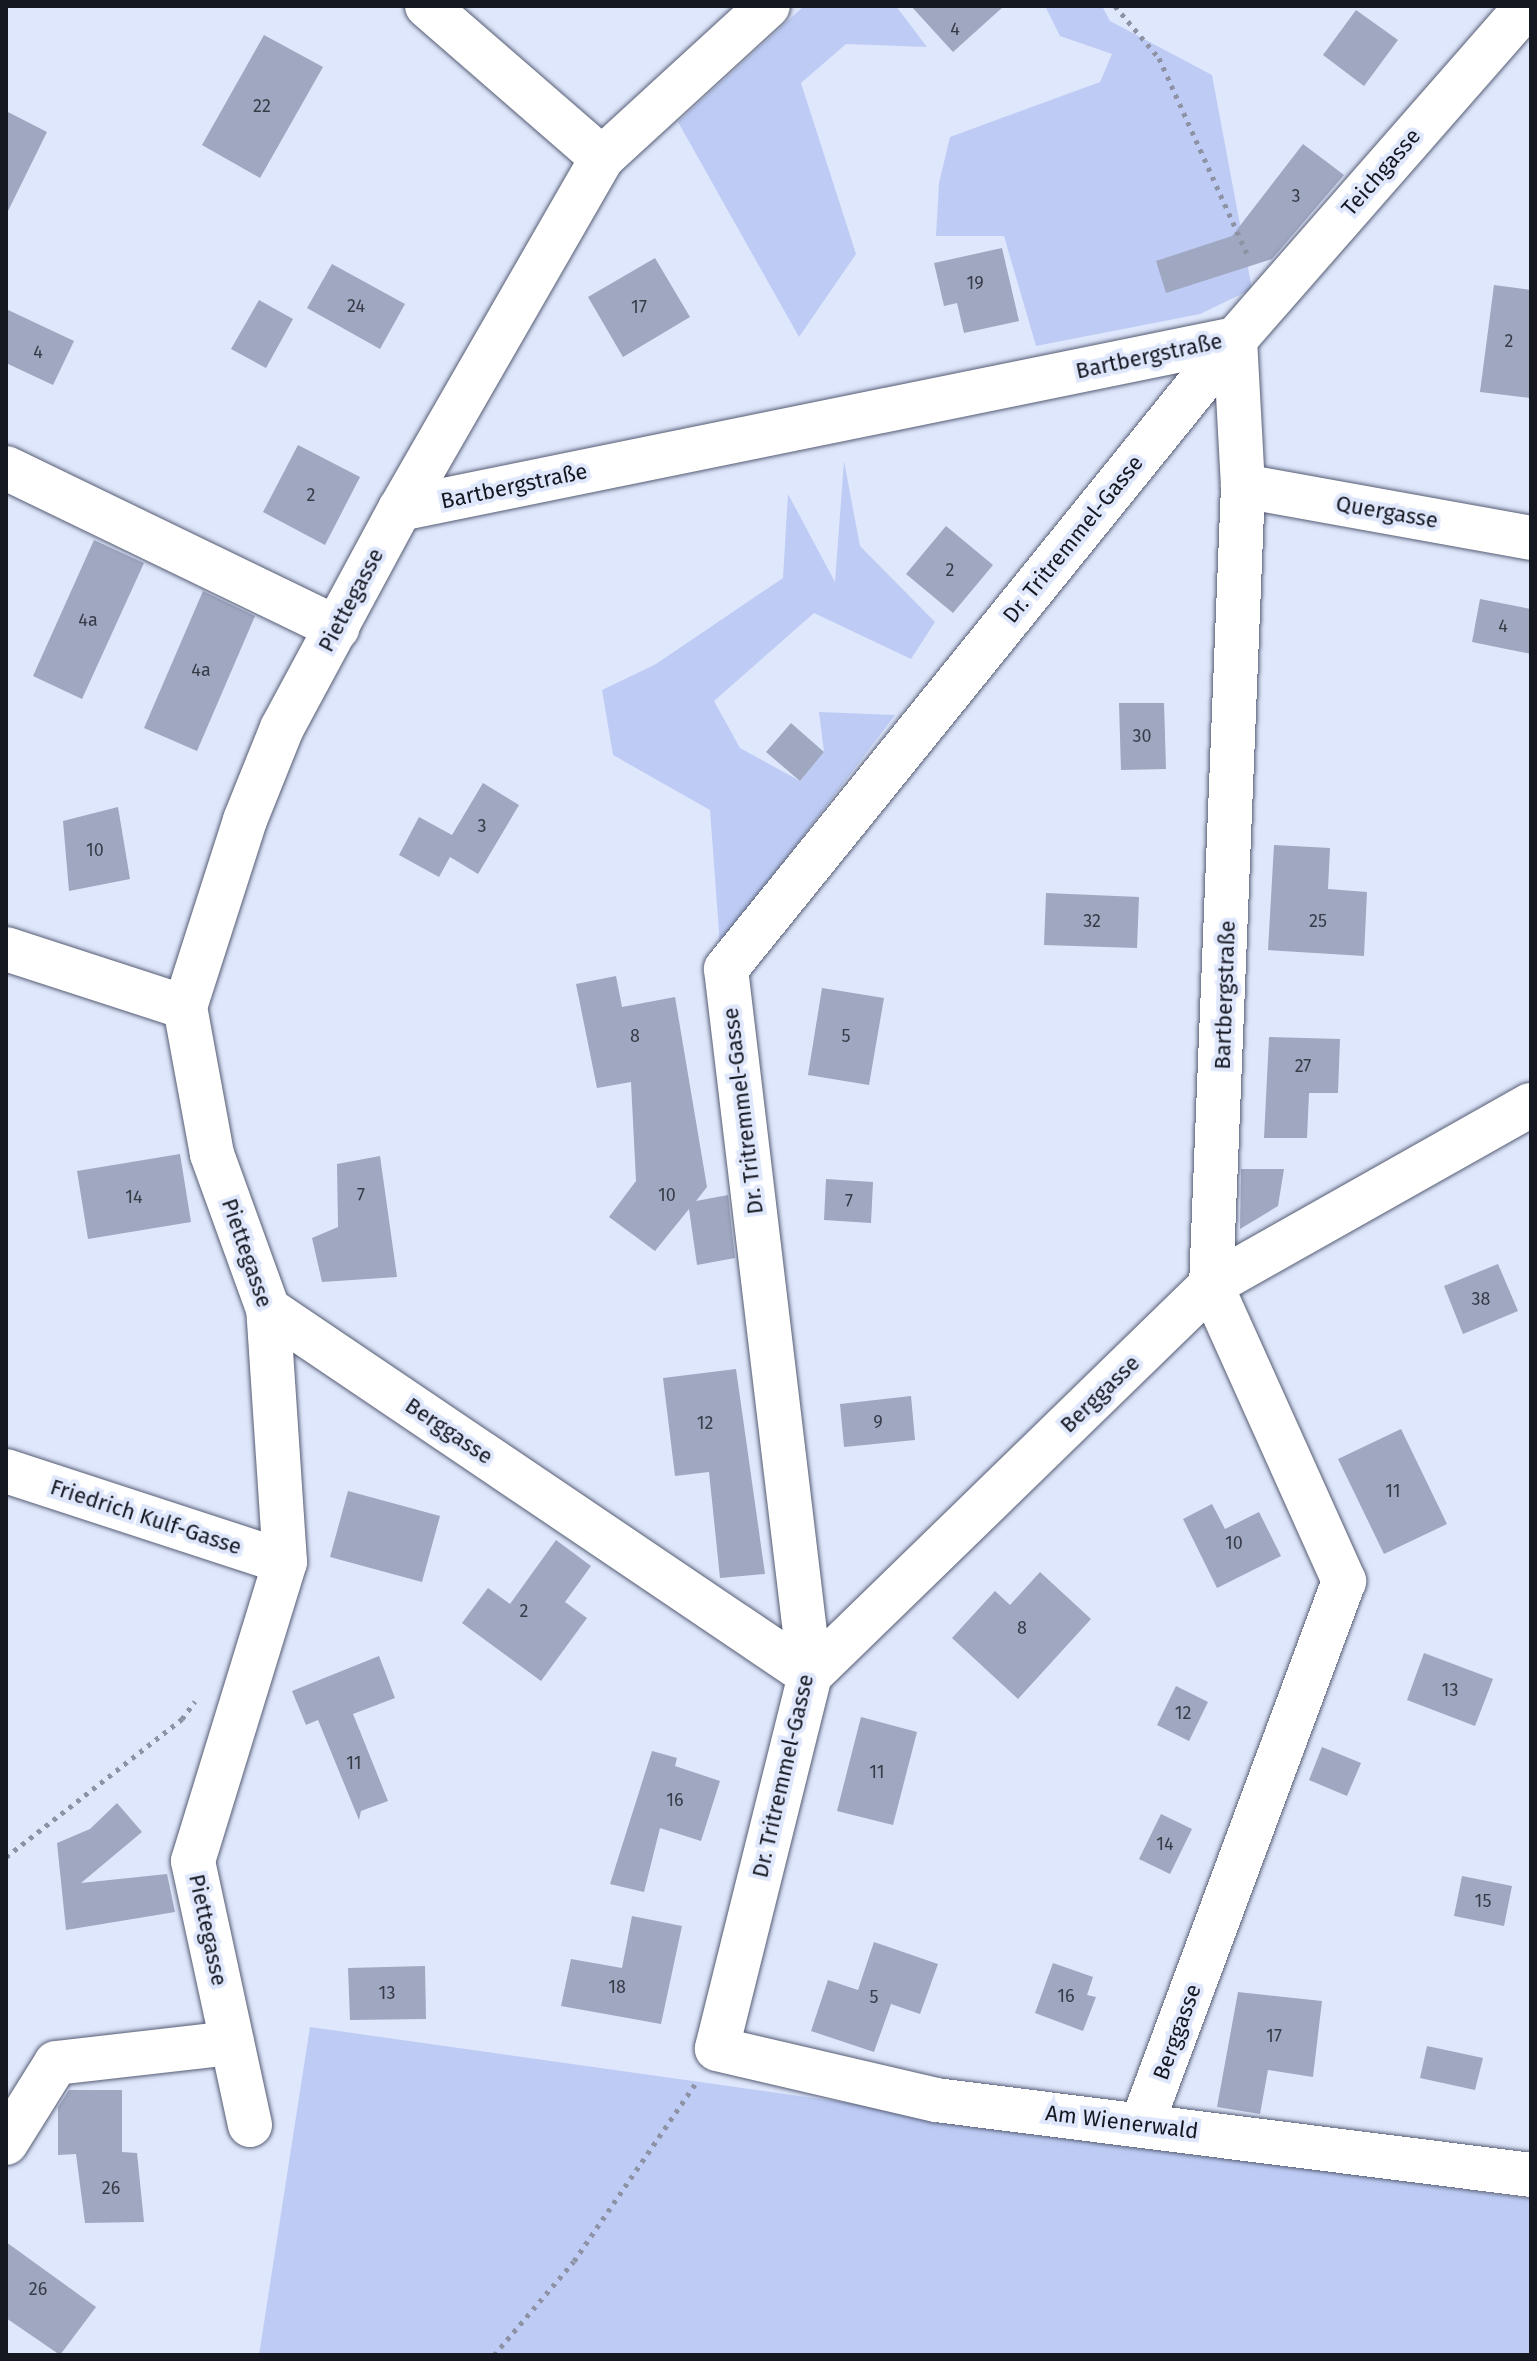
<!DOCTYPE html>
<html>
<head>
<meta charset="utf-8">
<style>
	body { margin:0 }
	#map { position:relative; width:1537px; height:2361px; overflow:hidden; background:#dfe7fc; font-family:"Fira Sans",sans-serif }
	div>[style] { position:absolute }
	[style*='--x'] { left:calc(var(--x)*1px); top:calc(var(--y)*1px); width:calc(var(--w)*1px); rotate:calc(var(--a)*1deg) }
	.green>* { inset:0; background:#beccf5 }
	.building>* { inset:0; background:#9fa7c1 }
	.path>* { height:5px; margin-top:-2.5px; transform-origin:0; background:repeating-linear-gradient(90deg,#8d93a4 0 4px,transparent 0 10px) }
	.roads { filter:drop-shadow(0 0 2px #565d74) drop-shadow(0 0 2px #565d74) }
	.minor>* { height:44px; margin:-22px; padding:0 22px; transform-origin:22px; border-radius:22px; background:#fff }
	span { translate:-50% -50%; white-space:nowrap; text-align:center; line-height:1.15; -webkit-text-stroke:8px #dfe7fc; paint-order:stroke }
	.number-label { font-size:18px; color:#383c49 }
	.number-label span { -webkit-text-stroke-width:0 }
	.street-label { font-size:22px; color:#151821 }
	.frame { position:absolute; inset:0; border:8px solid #151821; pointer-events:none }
</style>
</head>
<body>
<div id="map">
	<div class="green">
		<div style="clip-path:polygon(804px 6px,896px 6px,927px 47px,846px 44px,801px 83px,856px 254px,799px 337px,678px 122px)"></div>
		<div style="clip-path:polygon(1045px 6px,1102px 6px,1110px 21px,1212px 75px,1252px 289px,1200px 314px,1036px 346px,1004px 236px,936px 236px,939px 183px,950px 137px,1100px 82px,1112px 54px,1060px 36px)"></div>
		<div style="clip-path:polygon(844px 461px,860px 546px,935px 622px,911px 659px,814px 613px,714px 701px,740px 748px,800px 781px,824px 752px,819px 712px,895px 715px,720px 946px,710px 810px,613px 755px,602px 690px,656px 664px,783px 578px,788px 494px,835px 582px)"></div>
		<div style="clip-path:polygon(310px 2027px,1531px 2199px,1531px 2355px,259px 2355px)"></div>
	</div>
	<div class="building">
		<div style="clip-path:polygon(911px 6px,1004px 6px,953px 52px)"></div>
		<div style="clip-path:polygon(1356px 10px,1398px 40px,1364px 86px,1323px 55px)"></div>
		<div style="clip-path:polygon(264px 35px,323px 67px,260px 178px,202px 145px)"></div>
		<div style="clip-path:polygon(6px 111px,47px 132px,6px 215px)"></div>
		<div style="clip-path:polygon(1303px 144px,1344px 175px,1272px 259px,1166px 293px,1156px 261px,1232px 236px)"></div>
		<div style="clip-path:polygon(1002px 248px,1019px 321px,964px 333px,957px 303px,944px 306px,934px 263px)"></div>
		<div style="clip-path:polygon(655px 258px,690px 317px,623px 357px,588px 297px)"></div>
		<div style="clip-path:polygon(332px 264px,405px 304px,380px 349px,307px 308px)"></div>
		<div style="clip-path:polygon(1494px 285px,1531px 290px,1531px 398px,1480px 392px)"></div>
		<div style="clip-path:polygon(259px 300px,293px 319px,266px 368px,231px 349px)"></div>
		<div style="clip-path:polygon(6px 309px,74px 341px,53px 385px,6px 363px)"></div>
		<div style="clip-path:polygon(298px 445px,360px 477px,325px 545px,263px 512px)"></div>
		<div style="clip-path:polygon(946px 526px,993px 565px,953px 613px,906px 574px)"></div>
		<div style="clip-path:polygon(94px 540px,144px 563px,82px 699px,33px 676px)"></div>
		<div style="clip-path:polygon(203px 591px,255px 616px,197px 751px,144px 728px)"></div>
		<div style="clip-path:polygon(1480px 599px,1531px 609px,1531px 654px,1472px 642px)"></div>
		<div style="clip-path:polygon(1119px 703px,1164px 703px,1166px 769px,1121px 770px)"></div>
		<div style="clip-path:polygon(791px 723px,824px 752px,800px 781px,766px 752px)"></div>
		<div style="clip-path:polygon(483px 783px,519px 805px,478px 874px,450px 857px,439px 877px,399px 855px,419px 817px,452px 835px)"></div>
		<div style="clip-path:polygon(118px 807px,130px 879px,69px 891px,63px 821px)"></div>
		<div style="clip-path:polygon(1274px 845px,1330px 848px,1328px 889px,1367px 892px,1364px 956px,1268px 950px)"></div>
		<div style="clip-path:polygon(1046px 893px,1139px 897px,1137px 948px,1044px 945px)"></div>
		<div style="clip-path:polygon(616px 976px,622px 1007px,675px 997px,707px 1187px,696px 1201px,728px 1195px,735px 1258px,697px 1265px,689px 1209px,655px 1251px,609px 1217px,636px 1181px,631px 1082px,597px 1088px,576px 984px)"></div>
		<div style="clip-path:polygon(822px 988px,884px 998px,869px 1085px,808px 1075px)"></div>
		<div style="clip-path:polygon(1269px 1037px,1340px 1039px,1338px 1093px,1309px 1093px,1307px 1138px,1264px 1138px)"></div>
		<div style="clip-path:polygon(180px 1154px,191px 1222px,88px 1239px,77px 1171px)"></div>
		<div style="clip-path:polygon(380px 1156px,397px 1277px,322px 1282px,312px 1238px,338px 1227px,337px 1164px)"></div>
		<div style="clip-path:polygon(1241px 1169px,1284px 1169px,1278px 1206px,1240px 1229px)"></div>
		<div style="clip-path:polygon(826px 1179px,873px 1182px,871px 1223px,824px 1220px)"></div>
		<div style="clip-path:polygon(1498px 1264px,1518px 1311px,1463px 1334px,1444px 1286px)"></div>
		<div style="clip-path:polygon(736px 1369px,765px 1574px,720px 1578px,709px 1472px,675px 1476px,663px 1378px)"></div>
		<div style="clip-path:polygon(911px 1396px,915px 1440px,844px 1447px,840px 1404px)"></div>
		<div style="clip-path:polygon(1401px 1429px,1447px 1524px,1384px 1554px,1338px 1459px)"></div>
		<div style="clip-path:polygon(348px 1491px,440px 1516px,422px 1582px,330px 1557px)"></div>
		<div style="clip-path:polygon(1212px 1504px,1225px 1529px,1259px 1512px,1281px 1556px,1217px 1588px,1183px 1519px)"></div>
		<div style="clip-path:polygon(556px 1540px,591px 1566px,565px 1602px,587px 1618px,541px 1681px,462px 1623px,488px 1588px,510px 1604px)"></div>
		<div style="clip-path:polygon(1040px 1572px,1091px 1619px,1018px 1699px,952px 1638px,995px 1591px,1010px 1605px)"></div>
		<div style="clip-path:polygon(1424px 1653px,1493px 1679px,1475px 1726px,1407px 1700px)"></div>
		<div style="clip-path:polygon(379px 1656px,395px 1698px,353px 1714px,388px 1801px,361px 1811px,359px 1820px,318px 1720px,306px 1725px,292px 1691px)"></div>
		<div style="clip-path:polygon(1176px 1686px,1208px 1702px,1189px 1741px,1157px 1725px)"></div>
		<div style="clip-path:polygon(861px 1717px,917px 1732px,893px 1825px,837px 1811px)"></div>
		<div style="clip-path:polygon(1322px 1747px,1361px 1763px,1347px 1796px,1309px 1780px)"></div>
		<div style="clip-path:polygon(652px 1751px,677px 1758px,675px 1766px,720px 1781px,701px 1841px,660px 1828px,644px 1892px,610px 1884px)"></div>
		<div style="clip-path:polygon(117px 1803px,142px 1832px,81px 1883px,167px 1874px,175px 1912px,66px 1930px,57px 1843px,90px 1829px)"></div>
		<div style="clip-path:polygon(1161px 1814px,1192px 1829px,1170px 1874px,1139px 1859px)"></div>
		<div style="clip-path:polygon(1462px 1876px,1512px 1886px,1504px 1926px,1454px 1916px)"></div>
		<div style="clip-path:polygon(632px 1916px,682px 1926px,661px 2024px,561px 2006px,571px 1959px,622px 1968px)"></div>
		<div style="clip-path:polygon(874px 1942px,938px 1964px,920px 2014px,891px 2004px,874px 2052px,811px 2031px,828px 1980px,858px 1990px)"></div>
		<div style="clip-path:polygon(1053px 1963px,1093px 1977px,1087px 1995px,1096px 1997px,1083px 2031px,1035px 2013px)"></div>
		<div style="clip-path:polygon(425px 1966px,426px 2019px,350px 2020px,348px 1968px)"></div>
		<div style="clip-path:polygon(1238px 1992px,1322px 2001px,1313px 2077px,1268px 2070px,1260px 2114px,1217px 2107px)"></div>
		<div style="clip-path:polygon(1427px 2046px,1483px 2058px,1475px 2090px,1420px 2078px)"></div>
		<div style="clip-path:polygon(69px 2090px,122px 2090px,122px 2152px,137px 2153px,144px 2222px,85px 2223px,76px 2154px,58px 2155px,58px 2107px)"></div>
		<div style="clip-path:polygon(6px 2242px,96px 2307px,60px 2355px,6px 2318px)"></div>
	</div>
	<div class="path">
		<div style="--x:1115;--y:6;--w:68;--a:49.8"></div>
		<div style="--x:1159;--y:58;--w:219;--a:65.8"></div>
		<div style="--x:6;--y:1857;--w:224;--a:-38.1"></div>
		<div style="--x:182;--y:1719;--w:22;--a:-54"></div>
		<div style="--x:494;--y:2355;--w:123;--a:-49.6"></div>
		<div style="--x:574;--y:2261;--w:216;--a:-55.6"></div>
	</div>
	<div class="roads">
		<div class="minor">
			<div style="--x:427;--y:6;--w:232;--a:41"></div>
			<div style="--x:602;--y:158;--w:405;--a:119.9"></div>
			<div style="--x:400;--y:509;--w:852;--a:-11.51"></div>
			<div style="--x:1235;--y:339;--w:147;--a:86.9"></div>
			<div style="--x:1243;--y:486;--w:800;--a:92.29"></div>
			<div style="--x:1211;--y:1285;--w:367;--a:-29.4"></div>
			<div style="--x:1527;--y:6;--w:443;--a:131.2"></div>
			<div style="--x:1235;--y:339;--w:810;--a:128.94"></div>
			<div style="--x:726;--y:969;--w:711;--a:83.21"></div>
			<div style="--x:810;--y:1675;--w:385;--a:104"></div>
			<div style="--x:717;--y:2049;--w:225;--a:13.1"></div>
			<div style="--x:936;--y:2100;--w:600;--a:7.18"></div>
			<div style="--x:602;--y:158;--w:225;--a:-42.5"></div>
			<div style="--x:6;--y:468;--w:368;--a:25.8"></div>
			<div style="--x:1243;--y:486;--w:293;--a:10.2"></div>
			<div style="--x:6;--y:949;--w:188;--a:18"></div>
			<div style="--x:268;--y:1309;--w:654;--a:34.03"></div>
			<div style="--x:810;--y:1675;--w:559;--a:-44.2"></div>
			<div style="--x:1211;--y:1285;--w:325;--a:65.8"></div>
			<div style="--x:1344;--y:1581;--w:579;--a:110.41"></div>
			<div style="--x:6;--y:1471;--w:293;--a:18.1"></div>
			<div style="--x:250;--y:2125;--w:270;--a:-102.2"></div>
			<div style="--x:193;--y:1861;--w:313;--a:-72.9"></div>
			<div style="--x:285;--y:1562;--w:254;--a:-93.8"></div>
			<div style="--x:268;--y:1309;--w:165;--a:-109.9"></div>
			<div style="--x:212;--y:1154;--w:149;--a:-100.4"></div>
			<div style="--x:185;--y:1007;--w:196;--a:-72.2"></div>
			<div style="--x:245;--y:820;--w:99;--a:-68.1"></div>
			<div style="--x:282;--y:728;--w:249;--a:-61.7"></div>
			<div style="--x:6;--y:2143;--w:94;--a:-58"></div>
			<div style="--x:56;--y:2063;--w:177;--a:-6.5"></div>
		</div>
	</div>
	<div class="number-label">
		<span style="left:955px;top:29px">4</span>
		<span style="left:262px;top:106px">22</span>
		<span style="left:1296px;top:196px">3</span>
		<span style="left:975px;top:283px">19</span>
		<span style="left:356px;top:306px">24</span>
		<span style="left:639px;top:307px">17</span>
		<span style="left:1509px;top:341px">2</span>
		<span style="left:38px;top:352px">4</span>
		<span style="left:311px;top:495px">2</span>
		<span style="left:950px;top:570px">2</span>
		<span style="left:88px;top:620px">4a</span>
		<span style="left:1503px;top:626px">4</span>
		<span style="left:201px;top:670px">4a</span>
		<span style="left:1142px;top:736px">30</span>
		<span style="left:482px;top:826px">3</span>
		<span style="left:95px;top:850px">10</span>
		<span style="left:1092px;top:921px">32</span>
		<span style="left:1318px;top:921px">25</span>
		<span style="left:635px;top:1036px">8</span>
		<span style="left:846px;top:1036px">5</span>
		<span style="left:1303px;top:1066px">27</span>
		<span style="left:361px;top:1195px">7</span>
		<span style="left:667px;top:1195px">10</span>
		<span style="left:134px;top:1197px">14</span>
		<span style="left:849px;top:1201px">7</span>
		<span style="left:1481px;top:1299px">38</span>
		<span style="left:878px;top:1422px">9</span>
		<span style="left:705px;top:1423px">12</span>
		<span style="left:1393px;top:1491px">11</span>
		<span style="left:1234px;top:1543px">10</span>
		<span style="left:524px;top:1611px">2</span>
		<span style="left:1022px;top:1628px">8</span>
		<span style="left:1450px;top:1690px">13</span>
		<span style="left:1183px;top:1713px">12</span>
		<span style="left:354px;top:1763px">11</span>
		<span style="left:877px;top:1772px">11</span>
		<span style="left:675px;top:1800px">16</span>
		<span style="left:1165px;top:1844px">14</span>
		<span style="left:1483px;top:1901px">15</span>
		<span style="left:617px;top:1987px">18</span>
		<span style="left:387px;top:1993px">13</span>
		<span style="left:1066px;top:1996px">16</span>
		<span style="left:874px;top:1997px">5</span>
		<span style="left:1274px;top:2036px">17</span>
		<span style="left:111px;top:2188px">26</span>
		<span style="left:38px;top:2289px">26</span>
	</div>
	<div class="street-label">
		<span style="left:1381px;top:172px;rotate:-49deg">Teichgasse</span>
		<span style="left:1149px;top:356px;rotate:-12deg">Bartbergstraße</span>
		<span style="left:514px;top:486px;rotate:-12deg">Bartbergstraße</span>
		<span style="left:1387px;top:512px;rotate:10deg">Quergasse</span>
		<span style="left:1073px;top:539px;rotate:-51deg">Dr. Tritremmel-Gasse</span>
		<span style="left:351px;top:600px;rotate:-62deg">Piettegasse</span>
		<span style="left:1225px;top:995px;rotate:-88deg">Bartbergstraße</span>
		<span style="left:743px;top:1111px;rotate:-97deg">Dr. Tritremmel-Gasse</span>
		<span style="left:247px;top:1253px;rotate:71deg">Piettegasse</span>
		<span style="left:1100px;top:1394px;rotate:-44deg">Berggasse</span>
		<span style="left:449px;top:1431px;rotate:34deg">Berggasse</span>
		<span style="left:146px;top:1517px;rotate:18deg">Friedrich Kulf-Gasse</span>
		<span style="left:783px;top:1776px;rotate:-77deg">Dr. Tritremmel-Gasse</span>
		<span style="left:208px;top:1930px;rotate:78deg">Piettegasse</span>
		<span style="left:1177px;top:2032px;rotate:-70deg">Berggasse</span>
		<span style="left:1122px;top:2122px;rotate:7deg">Am Wienerwald</span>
	</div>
	<div class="frame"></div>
</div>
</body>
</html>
